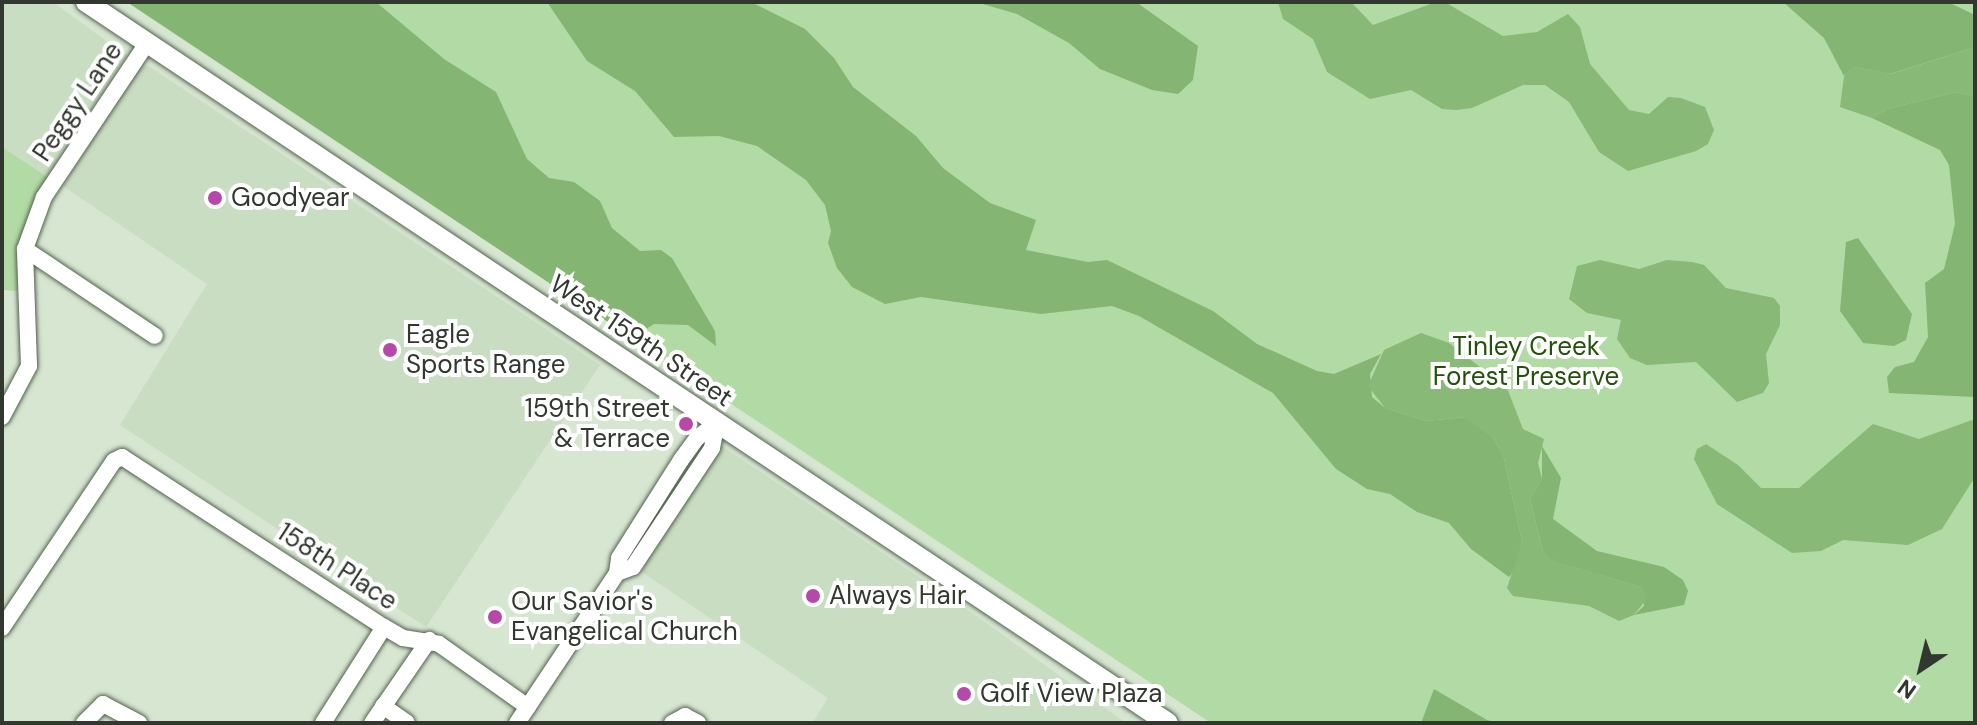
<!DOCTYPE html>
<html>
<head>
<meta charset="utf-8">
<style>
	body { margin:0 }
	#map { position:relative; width:1977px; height:725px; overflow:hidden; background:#d6e6d1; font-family:"DM Sans",sans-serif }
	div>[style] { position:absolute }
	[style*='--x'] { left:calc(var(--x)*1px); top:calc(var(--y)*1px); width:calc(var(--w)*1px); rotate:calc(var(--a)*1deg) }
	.built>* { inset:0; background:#c9ddc2 }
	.green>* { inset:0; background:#b2daa4 }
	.forest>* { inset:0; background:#84b572 }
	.water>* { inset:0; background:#88b976 }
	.roads { filter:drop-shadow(0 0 2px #54614f) drop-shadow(0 0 2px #54614f) }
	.minor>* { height:16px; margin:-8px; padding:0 8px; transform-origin:8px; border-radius:8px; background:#fff }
	.major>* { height:20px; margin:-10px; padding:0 10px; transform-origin:10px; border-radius:10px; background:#fff }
	.dots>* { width:22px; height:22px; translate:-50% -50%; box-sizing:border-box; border:4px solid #fff; border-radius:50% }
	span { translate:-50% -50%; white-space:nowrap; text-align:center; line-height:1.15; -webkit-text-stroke:8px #fff; paint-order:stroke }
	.street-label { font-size:26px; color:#323830 }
	.poi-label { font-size:26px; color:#323830 }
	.left { translate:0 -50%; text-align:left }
	.right { translate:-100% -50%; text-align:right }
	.park-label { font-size:26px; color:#23510b }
	.frame { position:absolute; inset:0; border:4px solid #323830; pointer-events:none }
	.north { position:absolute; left:1881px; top:629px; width:80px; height:80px; -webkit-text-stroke:6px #fff; paint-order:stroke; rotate:215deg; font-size:22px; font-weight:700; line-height:32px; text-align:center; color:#323830 }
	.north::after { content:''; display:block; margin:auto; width:28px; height:36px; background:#323830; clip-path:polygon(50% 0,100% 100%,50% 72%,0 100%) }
</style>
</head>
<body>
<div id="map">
	<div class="built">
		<div style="clip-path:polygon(2px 2px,53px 2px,127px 56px,49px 178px,2px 147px)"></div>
		<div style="clip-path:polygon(147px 65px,600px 365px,426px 627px,120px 425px,207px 284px,63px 186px,137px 70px)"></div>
		<div style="clip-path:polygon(720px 445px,958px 603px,1126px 723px,813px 722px,828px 698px,639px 570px)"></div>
	</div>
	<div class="green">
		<div style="clip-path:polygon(127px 2px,1975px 2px,1975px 723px,1211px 723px)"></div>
		<div style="clip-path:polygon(2px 147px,49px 178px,31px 208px,21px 244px,18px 291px,2px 290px)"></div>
	</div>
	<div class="forest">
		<div style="clip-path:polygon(127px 2px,376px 2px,444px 59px,496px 92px,527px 159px,549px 178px,574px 182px,600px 201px,612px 228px,640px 251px,661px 250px,672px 258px,715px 331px,716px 346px,688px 325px,654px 324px,632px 338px)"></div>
		<div style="clip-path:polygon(547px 2px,751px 2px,805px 29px,834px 58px,853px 87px,916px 136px,943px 168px,990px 203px,1036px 220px,1026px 250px,1088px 262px,1107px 260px,1213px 311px,1257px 344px,1317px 371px,1334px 374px,1381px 354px,1370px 374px,1372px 397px,1385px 408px,1426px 421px,1466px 417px,1493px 437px,1504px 458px,1522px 542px,1518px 565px,1509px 577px,1471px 549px,1449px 523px,1417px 512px,1390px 494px,1367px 489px,1336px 469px,1273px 393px,1139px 316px,1112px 306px,1041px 314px,921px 297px,885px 304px,852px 287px,837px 268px,828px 243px,831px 231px,825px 205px,806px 180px,757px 146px,719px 136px,674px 137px,635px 91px,587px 61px)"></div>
		<div style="clip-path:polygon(976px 2px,1136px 2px,1198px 46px,1193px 80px,1178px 94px,1152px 90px,1100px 69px,1069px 43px,1017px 14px)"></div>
		<div style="clip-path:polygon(1783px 2px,1948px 2px,1975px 15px,1975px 47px,1890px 74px,1854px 67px,1844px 76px,1824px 38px)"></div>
		<div style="clip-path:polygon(1956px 92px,1975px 96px,1975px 397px,1889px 393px,1887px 377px,1895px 367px,1914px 362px,1928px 337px,1925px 283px,1944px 269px,1955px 224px,1949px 165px,1940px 150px,1872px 118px,1887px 109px)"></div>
		<div style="clip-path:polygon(1858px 238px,1912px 314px,1906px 340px,1894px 346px,1863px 343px,1840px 311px,1846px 242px)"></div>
		<div style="clip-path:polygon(1542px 446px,1561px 478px,1553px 519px,1597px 551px,1664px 567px,1683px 580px,1688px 591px,1684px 605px,1634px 615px,1644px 606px,1641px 587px,1555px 562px,1543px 552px,1530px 499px,1542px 479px)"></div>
		<div style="clip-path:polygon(1434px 689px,1487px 720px,1500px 723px,1421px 723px)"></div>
	</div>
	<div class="water">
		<div style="clip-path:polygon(1278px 2px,1351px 2px,1373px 25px,1436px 2px,1448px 4px,1503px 36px,1537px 32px,1568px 14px,1580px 27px,1590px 64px,1629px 110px,1649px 114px,1668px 97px,1681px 98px,1705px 107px,1714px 130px,1708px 144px,1696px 151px,1628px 171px,1599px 152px,1569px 102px,1545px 85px,1523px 85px,1472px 108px,1457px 110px,1442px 109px,1411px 90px,1370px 99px,1327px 72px,1313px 39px,1283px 19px)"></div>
		<div style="clip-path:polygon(1975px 47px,1975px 96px,1956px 92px,1887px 109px,1872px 118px,1840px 107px,1844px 76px,1854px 67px,1891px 74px)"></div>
		<div style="clip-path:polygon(1600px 260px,1639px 269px,1667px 260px,1692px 262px,1704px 265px,1726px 288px,1774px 298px,1780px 306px,1780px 325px,1766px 354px,1769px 383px,1763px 393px,1737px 402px,1696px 362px,1647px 365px,1630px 358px,1617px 339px,1621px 320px,1587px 313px,1569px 299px,1577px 266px)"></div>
		<div style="clip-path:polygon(1421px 333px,1449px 343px,1507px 388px,1523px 429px,1544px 439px,1538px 463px,1542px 479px,1530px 499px,1543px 552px,1556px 562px,1641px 587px,1648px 597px,1634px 615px,1619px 621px,1589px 606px,1513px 596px,1507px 588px,1522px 542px,1504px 458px,1493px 437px,1466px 417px,1426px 421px,1385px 408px,1368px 386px,1384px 350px)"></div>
		<div style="clip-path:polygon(1975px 419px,1975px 477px,1942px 529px,1908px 545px,1843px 540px,1821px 551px,1792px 553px,1717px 504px,1694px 459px,1697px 449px,1706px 444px,1738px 465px,1761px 488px,1799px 488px,1873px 424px,1919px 439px)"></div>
	</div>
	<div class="roads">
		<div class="minor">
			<div style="--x:25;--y:249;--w:156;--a:33.8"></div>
			<div style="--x:2;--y:417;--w:58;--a:-62.1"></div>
			<div style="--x:29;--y:366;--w:117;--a:-92"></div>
			<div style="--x:25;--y:249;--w:55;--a:-69.9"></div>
			<div style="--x:44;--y:197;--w:185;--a:-56.2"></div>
			<div style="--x:617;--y:573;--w:17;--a:-21"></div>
			<div style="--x:633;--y:567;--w:143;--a:-56.4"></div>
			<div style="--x:712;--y:448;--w:25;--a:-79"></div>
			<div style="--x:2;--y:628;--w:201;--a:-56.2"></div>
			<div style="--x:114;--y:461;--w:9;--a:-27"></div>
			<div style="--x:122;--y:457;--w:312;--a:33"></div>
			<div style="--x:384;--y:627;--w:22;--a:30"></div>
			<div style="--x:403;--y:638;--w:36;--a:9"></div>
			<div style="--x:439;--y:644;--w:109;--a:35.3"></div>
			<div style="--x:383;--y:706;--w:29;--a:35"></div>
			<div style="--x:84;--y:723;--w:27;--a:-45"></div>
			<div style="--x:103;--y:704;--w:41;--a:27.8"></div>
			<div style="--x:323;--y:723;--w:114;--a:-57.6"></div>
			<div style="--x:372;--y:723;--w:101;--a:-55.5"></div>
			<div style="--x:517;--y:723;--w:180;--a:-56.3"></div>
			<div style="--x:617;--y:573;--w:15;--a:-82"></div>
			<div style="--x:619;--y:558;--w:116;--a:-57.7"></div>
			<div style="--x:681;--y:460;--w:27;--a:-54"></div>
			<div style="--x:697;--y:438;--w:25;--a:-37"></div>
			<div style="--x:672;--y:723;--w:15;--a:-28"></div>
			<div style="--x:685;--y:716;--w:15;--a:28"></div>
		</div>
		<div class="major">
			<div style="--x:86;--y:2;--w:1300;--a:33.68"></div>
		</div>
	</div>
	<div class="dots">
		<div style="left:215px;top:198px;background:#b548a8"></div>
		<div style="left:390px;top:350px;background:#b548a8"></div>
		<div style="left:686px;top:424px;background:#b548a8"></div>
		<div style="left:813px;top:596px;background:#b548a8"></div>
		<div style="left:495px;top:617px;background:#b548a8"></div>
		<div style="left:964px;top:694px;background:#b548a8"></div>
	</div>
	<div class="street-label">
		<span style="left:78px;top:102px;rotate:-56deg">Peggy Lane</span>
		<span style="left:641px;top:341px;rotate:34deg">West 159th Street</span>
		<span style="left:337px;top:567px;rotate:33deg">158th Place</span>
	</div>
	<div class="poi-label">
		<span class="left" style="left:231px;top:198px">Goodyear</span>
		<span class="left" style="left:406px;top:350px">Eagle<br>Sports Range</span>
		<span class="right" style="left:670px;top:424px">159th Street<br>&amp; Terrace</span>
		<span class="left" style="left:829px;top:596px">Always Hair</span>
		<span class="left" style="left:511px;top:617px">Our Savior's<br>Evangelical Church</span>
		<span class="left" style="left:980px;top:694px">Golf View Plaza</span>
	</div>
	<div class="park-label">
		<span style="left:1526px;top:362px">Tinley Creek<br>Forest Preserve</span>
	</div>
	<div class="frame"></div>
	<div class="north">N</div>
</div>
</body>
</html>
